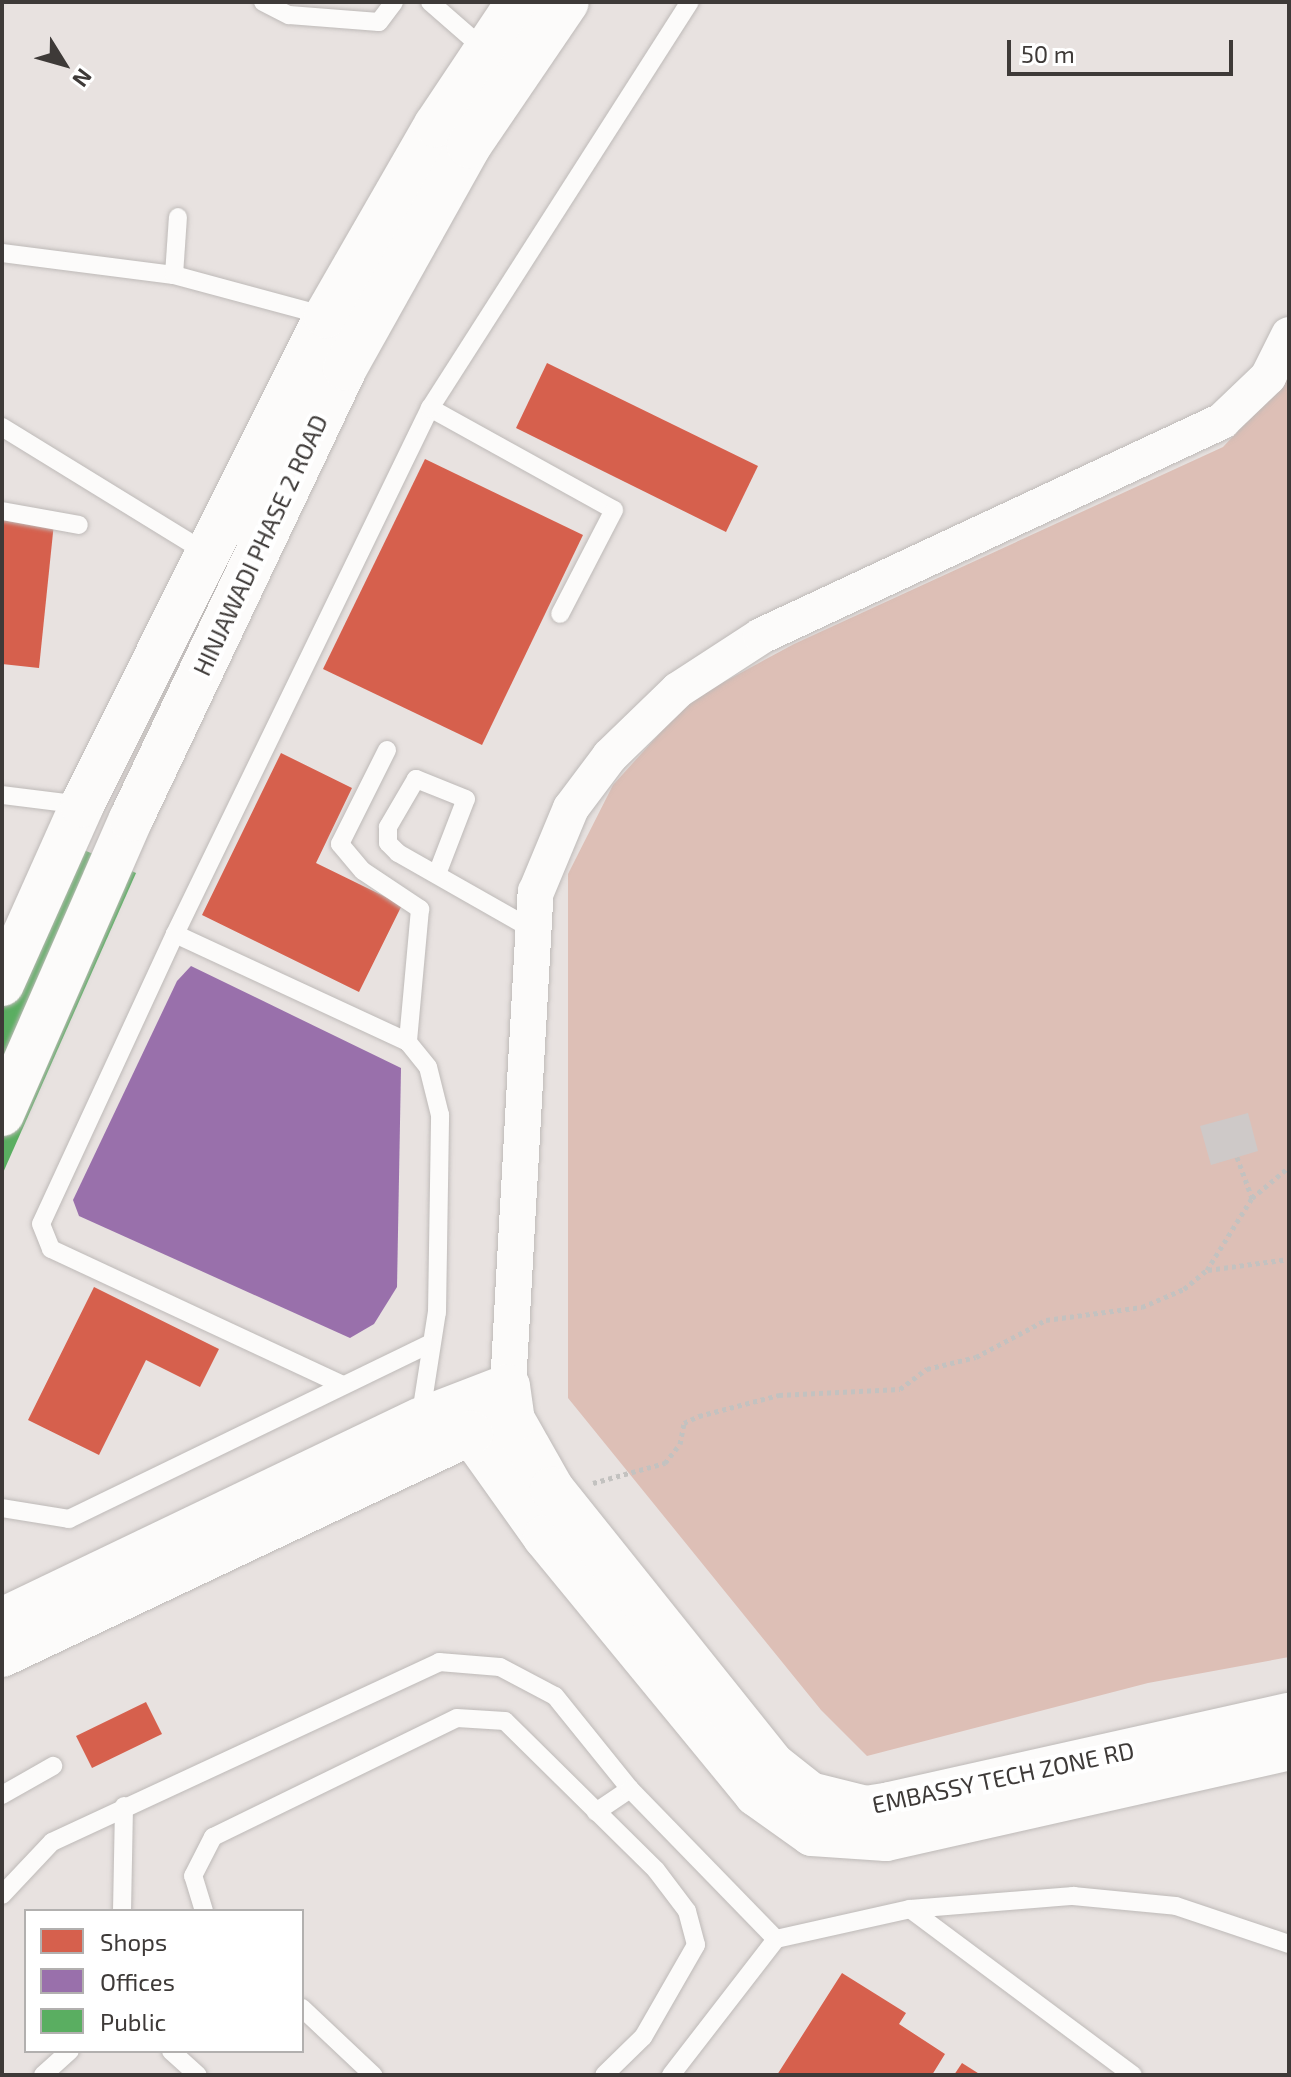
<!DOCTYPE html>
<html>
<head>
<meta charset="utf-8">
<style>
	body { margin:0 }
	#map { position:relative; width:1291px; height:2077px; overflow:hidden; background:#e8e2e0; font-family:"Exo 2",sans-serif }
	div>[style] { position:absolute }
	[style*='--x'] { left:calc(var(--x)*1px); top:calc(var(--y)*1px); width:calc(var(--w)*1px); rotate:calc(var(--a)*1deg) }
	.forest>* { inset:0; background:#ddbfb6 }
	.shops>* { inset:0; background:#d6604d }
	.offices>* { inset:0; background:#9970ab }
	.public>* { inset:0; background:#5aae61 }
	.building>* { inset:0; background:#cec9c8 }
	.path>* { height:5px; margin-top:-2.5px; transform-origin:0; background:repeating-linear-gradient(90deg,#c3c2c0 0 4px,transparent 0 8px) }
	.roads { filter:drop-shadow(0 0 2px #bebab8) drop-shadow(0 0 2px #bebab8) }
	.service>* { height:18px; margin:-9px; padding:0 9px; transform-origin:9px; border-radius:9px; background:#fcfbfa }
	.minor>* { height:36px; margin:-18px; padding:0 18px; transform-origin:18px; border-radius:18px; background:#fcfbfa }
	.tertiary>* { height:44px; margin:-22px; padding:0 22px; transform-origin:22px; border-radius:22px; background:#fcfbfa }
	.primary>* { height:44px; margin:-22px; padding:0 22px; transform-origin:22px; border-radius:22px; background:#fcfbfa }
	span { translate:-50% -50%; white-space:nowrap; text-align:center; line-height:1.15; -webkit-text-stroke:8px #fff; paint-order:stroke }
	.street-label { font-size:24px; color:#3e3a38 }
	.frame { position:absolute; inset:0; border:4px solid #3e3a38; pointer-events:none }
	.legend { position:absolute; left:24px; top:1909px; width:280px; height:144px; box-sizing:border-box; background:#fff; border:2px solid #b2b0af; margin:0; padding:10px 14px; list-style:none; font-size:24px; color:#3e3a38 }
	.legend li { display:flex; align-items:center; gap:16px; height:40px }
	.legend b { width:40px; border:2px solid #b2b0af }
	.north { position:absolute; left:24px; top:24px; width:80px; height:80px; -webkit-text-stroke:6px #fff; paint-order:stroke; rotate:127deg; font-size:22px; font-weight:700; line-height:32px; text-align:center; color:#3e3a38 }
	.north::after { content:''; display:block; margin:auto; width:28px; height:36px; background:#3e3a38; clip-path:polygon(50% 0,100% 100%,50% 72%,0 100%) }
	.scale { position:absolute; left:1007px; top:40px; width:226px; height:36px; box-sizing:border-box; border:4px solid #3e3a38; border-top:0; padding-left:10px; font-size:24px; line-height:28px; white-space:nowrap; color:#3e3a38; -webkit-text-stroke:6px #fff; paint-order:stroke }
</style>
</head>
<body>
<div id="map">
	<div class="forest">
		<div style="clip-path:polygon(1289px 377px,1289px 1657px,1148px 1683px,867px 1756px,821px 1710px,568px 1398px,568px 874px,613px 785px,689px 701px,794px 644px,1223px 447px)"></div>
	</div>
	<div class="shops">
		<div style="clip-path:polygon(547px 363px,758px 466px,726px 532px,516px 428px)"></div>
		<div style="clip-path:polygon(425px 459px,583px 535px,482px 745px,323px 669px)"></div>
		<div style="clip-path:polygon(2px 518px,54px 523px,39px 668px,2px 664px)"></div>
		<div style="clip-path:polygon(281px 753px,352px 788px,316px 863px,402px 905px,359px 992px,202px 915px)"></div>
		<div style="clip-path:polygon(94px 1287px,219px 1349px,200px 1387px,146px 1360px,99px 1455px,28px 1420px)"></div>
		<div style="clip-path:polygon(146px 1702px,162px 1734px,92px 1768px,76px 1736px)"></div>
		<div style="clip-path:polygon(842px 1973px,906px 2013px,899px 2024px,945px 2054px,932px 2075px,777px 2075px)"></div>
		<div style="clip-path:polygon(962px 2063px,981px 2075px,954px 2075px)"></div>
	</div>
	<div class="offices">
		<div style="clip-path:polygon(191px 966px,401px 1068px,397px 1287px,374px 1324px,350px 1338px,79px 1216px,73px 1200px,177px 981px)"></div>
	</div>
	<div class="public">
		<div style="clip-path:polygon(50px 835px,136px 873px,2px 1175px,2px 942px)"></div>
	</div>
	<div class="building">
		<div style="clip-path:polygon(1248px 1113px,1258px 1151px,1211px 1165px,1200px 1126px)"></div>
	</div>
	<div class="path">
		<div style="--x:1237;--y:1157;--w:44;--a:69.9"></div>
		<div style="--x:1208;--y:1270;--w:82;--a:-7.7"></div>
		<div style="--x:593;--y:1483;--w:75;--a:-15.5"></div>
		<div style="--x:665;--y:1463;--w:24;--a:-52"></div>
		<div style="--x:680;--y:1444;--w:21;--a:-79"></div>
		<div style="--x:684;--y:1423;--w:17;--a:-25"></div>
		<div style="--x:699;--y:1416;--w:83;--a:-14.7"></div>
		<div style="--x:779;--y:1395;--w:121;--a:-2.8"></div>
		<div style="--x:900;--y:1389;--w:34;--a:-37"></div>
		<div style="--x:927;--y:1369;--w:50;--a:-13.8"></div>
		<div style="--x:976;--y:1357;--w:79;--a:-27.9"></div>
		<div style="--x:1046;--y:1320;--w:97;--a:-7.7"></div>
		<div style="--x:1142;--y:1307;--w:46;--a:-23.2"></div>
		<div style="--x:1184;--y:1289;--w:30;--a:-40"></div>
		<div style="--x:1207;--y:1270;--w:85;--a:-58"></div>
		<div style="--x:1252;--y:1198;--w:48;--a:-40"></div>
	</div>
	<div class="roads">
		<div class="service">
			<div style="--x:263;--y:2;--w:29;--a:27"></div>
			<div style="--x:289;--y:15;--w:90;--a:4.4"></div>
			<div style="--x:379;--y:22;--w:25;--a:-53"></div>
			<div style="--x:430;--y:2;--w:73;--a:41.1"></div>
			<div style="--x:2;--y:253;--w:173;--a:7.3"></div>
			<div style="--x:174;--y:275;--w:157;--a:15.1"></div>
			<div style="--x:174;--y:275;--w:58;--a:-86.1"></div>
			<div style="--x:430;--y:408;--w:210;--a:29"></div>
			<div style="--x:614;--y:510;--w:117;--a:117.4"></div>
			<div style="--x:2;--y:427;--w:241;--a:31.6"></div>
			<div style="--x:2;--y:511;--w:78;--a:10.3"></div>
			<div style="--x:387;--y:750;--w:105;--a:116.6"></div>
			<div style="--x:340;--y:844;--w:35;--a:50"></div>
			<div style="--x:363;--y:871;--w:69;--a:33.7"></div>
			<div style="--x:420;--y:909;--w:134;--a:95.2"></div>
			<div style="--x:2;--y:795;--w:81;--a:7.1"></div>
			<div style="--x:437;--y:874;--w:80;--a:-68.9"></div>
			<div style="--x:466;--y:799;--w:54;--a:-158.2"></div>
			<div style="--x:416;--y:779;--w:56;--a:120.3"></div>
			<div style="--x:388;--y:827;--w:16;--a:90"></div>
			<div style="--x:388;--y:843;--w:14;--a:45"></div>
			<div style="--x:398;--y:853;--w:154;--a:29.6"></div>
			<div style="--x:175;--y:934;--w:319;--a:114.8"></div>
			<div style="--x:41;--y:1224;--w:27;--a:68"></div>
			<div style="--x:51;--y:1249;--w:321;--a:25"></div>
			<div style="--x:420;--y:1420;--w:109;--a:-81.1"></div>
			<div style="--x:437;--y:1312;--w:197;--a:-89.1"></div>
			<div style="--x:440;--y:1115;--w:49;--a:-104"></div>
			<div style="--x:428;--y:1067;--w:32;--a:-129"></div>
			<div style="--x:408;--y:1042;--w:257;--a:-155.1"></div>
			<div style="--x:175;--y:934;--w:585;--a:-64.14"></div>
			<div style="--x:430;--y:408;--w:482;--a:-57.4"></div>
			<div style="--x:2;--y:1508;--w:68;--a:9.3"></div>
			<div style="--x:69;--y:1519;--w:401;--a:-25.9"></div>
			<div style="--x:2;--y:1795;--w:59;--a:-29.6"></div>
			<div style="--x:596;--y:1812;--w:41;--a:-34.1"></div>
			<div style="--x:2;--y:1895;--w:73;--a:-46.7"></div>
			<div style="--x:52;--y:1842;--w:427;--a:-24.9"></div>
			<div style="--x:439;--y:1662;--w:61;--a:4.7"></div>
			<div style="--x:500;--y:1667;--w:62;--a:27.8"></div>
			<div style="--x:555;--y:1696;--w:119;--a:51.1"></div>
			<div style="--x:630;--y:1789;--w:209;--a:45.8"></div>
			<div style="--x:776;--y:1939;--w:137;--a:-12.6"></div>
			<div style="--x:910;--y:1909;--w:164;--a:-4.6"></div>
			<div style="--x:1073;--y:1896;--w:103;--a:5.5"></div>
			<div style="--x:1176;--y:1906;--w:119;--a:18.6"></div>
			<div style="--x:910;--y:1909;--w:278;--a:36.7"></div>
			<div style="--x:122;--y:1911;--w:105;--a:-88.9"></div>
			<div style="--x:204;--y:1911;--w:37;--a:-107"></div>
			<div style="--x:193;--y:1876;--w:44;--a:-62.9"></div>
			<div style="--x:213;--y:1837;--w:271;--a:-26"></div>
			<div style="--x:457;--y:1718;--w:48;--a:3.6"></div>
			<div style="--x:505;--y:1721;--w:212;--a:44.6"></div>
			<div style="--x:656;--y:1870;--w:51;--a:52.9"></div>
			<div style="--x:687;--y:1911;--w:35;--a:75"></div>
			<div style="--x:696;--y:1945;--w:106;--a:119.9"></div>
			<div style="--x:643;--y:2037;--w:54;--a:135.7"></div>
			<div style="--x:302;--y:2008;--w:98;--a:43.3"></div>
			<div style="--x:171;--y:2051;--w:36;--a:42"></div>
			<div style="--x:43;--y:2075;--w:36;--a:-42"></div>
			<div style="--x:671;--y:2075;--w:172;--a:-52.3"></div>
		</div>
		<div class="minor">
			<div style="--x:508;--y:1386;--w:495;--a:-86.8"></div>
			<div style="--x:536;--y:892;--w:91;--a:-67.4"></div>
			<div style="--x:571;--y:808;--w:65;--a:-53.1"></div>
			<div style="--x:610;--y:756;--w:95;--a:-44.1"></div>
			<div style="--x:678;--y:690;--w:99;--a:-33"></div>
			<div style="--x:761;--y:636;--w:509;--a:-25"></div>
			<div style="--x:1222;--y:421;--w:64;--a:-43.7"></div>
			<div style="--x:1268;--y:377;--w:47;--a:-63.4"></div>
		</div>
		<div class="tertiary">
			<div style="--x:463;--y:1406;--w:28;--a:73"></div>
			<div style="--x:471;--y:1433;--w:128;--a:54.6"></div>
			<div style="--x:545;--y:1537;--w:333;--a:50.6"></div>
			<div style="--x:756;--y:1794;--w:69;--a:35.5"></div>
			<div style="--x:812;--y:1834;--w:74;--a:3.9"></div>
			<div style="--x:886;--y:1839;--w:413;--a:-12.7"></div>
			<div style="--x:513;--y:1420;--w:79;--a:60.5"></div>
			<div style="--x:552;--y:1489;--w:352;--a:51.3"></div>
			<div style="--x:772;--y:1764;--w:48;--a:38.3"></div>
			<div style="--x:810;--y:1794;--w:58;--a:14"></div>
			<div style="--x:866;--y:1808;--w:24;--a:-9"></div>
			<div style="--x:890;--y:1804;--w:409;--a:-12.6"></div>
			<div style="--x:2;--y:1620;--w:463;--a:-25.6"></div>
			<div style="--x:420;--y:1420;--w:94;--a:-21.1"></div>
			<div style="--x:508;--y:1386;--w:34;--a:82"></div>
			<div style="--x:513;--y:1420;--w:44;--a:162.8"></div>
			<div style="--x:471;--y:1433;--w:519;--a:154.67"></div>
		</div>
		<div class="primary">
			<div style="--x:2;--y:984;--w:196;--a:-65.9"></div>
			<div style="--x:82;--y:805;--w:546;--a:-63.48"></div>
			<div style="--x:326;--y:316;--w:220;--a:-60.1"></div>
			<div style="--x:436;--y:125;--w:148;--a:-56.3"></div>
			<div style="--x:2;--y:1114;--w:322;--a:-66.4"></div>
			<div style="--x:131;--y:819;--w:499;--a:-64.6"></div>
			<div style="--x:345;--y:368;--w:254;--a:-60.8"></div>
			<div style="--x:469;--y:146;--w:174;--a:-55.8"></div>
		</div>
	</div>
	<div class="street-label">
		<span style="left:260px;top:545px;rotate:-65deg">HINJAWADI PHASE 2 ROAD</span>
		<span style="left:1003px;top:1777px;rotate:-12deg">EMBASSY TECH ZONE RD</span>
	</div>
	<div class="frame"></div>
	<ul class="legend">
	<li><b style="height:22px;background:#d6604d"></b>Shops</li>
	<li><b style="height:22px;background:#9970ab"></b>Offices</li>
	<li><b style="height:22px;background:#5aae61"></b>Public</li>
	</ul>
	<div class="north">N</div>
	<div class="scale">50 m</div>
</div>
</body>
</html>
